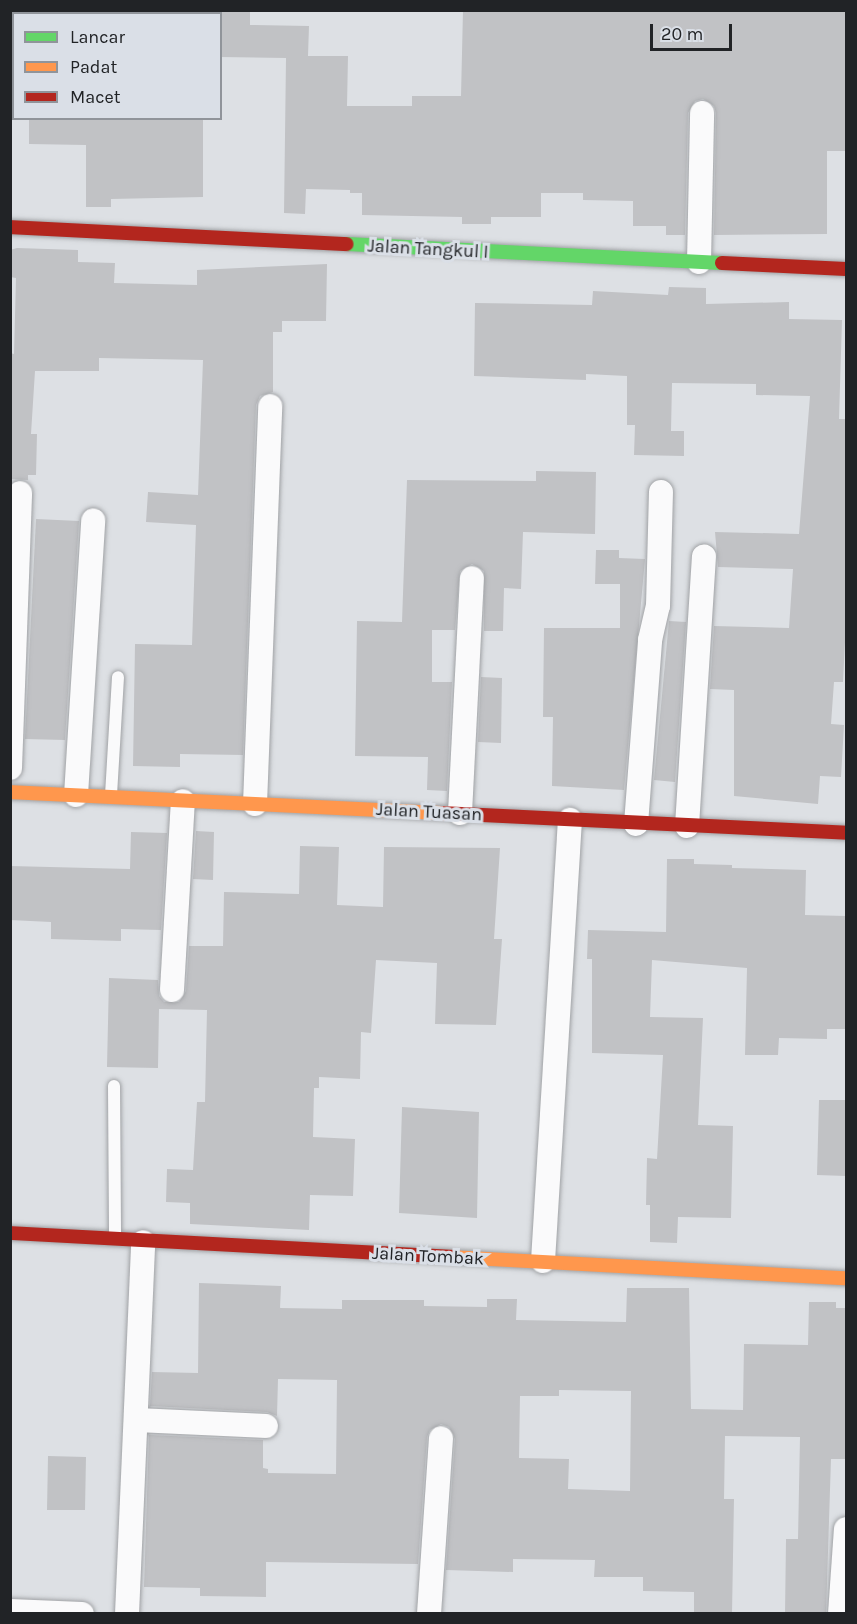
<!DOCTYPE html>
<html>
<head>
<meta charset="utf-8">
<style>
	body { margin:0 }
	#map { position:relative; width:857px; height:1624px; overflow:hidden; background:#dde0e4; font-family:Karla,sans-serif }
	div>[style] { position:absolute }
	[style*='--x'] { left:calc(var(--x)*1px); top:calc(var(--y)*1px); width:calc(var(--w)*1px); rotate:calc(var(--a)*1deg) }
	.building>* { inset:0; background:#c1c2c5 }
	.roads { filter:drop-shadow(0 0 2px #a0a2a5) drop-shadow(0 0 2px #a0a2a5) }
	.lane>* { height:12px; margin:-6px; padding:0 6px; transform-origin:6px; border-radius:6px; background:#fafafb }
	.street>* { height:24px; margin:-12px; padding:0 12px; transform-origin:12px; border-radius:12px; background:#fafafb }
	.fast>* { height:14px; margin:-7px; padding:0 7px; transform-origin:7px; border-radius:7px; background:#63d668 }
	.slow>* { height:14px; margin:-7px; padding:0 7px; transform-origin:7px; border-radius:7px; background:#ff974d }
	.jam>* { height:14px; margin:-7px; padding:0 7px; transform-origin:7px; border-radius:7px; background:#b3261e }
	span { translate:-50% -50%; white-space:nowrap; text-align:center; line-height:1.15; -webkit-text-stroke:6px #dadfe7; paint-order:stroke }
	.street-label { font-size:18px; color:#212326 }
	.frame { position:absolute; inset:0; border:12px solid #212326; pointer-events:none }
	.legend { position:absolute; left:12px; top:12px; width:210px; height:108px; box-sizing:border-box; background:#dadfe7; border:2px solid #90949a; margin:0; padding:8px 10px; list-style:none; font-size:18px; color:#212326 }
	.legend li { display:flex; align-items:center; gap:12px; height:30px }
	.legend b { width:30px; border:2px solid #90949a }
	.scale { position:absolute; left:650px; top:24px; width:82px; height:27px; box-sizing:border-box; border:3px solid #212326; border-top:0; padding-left:8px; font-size:18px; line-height:21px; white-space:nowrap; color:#212326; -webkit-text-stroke:4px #dadfe7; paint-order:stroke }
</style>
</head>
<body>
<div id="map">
	<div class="building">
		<div style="clip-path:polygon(220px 10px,250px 10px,250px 25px,309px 26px,308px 56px,348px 56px,347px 106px,412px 106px,412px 96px,461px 96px,463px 10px,846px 10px,846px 151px,827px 151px,827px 234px,714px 235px,716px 113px,714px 106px,703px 99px,695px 101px,688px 113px,685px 235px,666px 235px,666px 226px,633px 226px,633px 201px,583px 200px,583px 193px,541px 193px,541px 217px,491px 217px,491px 224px,462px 224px,462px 217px,362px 215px,362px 193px,350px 193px,350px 190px,306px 189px,305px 214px,284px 213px,286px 58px,220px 57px)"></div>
		<div style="clip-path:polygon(29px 118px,203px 118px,203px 197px,111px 199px,111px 207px,86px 207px,86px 145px,29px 144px)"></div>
		<div style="clip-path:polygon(17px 248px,78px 250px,78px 262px,115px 263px,114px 283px,197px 285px,197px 270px,327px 264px,326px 321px,282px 321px,282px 332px,273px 332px,273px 392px,260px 396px,256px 405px,243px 755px,180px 754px,180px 767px,133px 766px,135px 644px,192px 645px,196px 525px,146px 522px,148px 492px,198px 495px,203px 360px,99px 358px,99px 371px,35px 371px,31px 434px,37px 434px,36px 475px,28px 475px,28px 480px,10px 479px,10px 353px,14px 354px,16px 278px,10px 277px,10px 250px)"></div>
		<div style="clip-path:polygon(669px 287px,706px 288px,706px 304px,789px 302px,789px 319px,842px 320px,839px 419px,846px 419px,846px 622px,843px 682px,834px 682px,831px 724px,844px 725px,841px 777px,820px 776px,818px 804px,734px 796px,734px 690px,710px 689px,714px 626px,789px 628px,793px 569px,718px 567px,715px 532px,799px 534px,810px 396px,756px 395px,756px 384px,672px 383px,671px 431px,684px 431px,684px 456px,634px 455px,635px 425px,627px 425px,627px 376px,586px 374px,586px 380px,474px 376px,475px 303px,592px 305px,593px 291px,668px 295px)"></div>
		<div style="clip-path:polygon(536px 471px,596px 472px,595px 534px,523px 532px,521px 589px,504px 588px,503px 631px,484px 631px,484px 571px,472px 564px,460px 571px,455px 630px,432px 630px,432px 682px,452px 682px,447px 791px,427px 790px,428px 757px,355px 756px,357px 621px,402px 622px,407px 480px,536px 481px)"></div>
		<div style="clip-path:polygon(36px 519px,79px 521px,65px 740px,25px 739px)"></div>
		<div style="clip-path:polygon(596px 550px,619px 550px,619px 558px,645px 559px,624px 790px,552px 786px,553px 717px,543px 717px,544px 628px,620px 628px,620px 584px,595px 584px)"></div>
		<div style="clip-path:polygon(669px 621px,686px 622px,675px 782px,654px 780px)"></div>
		<div style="clip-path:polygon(481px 677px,502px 678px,501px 743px,478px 742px)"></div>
		<div style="clip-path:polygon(196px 831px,214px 832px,213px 880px,193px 879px)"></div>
		<div style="clip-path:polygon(131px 832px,167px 833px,161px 930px,121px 929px,121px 941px,51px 939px,51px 922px,10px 920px,10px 866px,130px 869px)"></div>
		<div style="clip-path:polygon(300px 846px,339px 847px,337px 905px,383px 907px,384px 847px,500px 848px,494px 939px,502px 939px,496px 1025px,435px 1024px,437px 963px,376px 960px,371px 1033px,361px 1032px,360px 1079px,319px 1077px,319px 1088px,314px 1088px,313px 1137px,355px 1139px,353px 1196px,310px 1195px,309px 1230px,190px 1224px,190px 1203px,166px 1202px,167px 1169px,193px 1170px,197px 1102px,205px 1102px,207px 1010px,159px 1009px,158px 1068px,107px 1067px,109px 978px,158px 980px,159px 996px,164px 1002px,179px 1002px,186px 991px,189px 946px,223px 946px,224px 892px,299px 894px)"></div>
		<div style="clip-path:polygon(667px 859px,694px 859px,694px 864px,732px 865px,732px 868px,806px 870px,805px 915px,846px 916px,846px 1029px,827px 1029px,827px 1039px,779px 1038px,778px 1055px,745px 1055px,747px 968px,652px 960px,650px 1017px,703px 1018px,698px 1125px,733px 1126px,731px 1218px,678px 1217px,677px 1243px,650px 1242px,650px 1205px,646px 1205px,647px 1158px,657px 1159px,663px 1055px,592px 1053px,592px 959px,587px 959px,588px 930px,666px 932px)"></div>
		<div style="clip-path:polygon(819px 1100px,846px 1100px,846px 1176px,817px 1175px)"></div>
		<div style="clip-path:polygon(402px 1107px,479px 1112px,477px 1218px,399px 1213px)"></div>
		<div style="clip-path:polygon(evenodd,199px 1283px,281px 1286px,280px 1308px,342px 1309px,342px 1300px,424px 1300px,424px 1306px,487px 1307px,487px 1299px,517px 1299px,516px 1320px,626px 1322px,627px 1288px,689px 1288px,691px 1409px,743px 1410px,744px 1344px,808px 1345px,809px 1302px,836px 1302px,836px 1308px,846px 1308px,846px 1459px,831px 1459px,826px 1614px,785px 1614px,786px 1539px,798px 1539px,800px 1437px,725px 1436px,724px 1499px,734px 1499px,732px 1614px,694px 1614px,694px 1592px,643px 1591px,643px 1577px,594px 1577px,595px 1560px,513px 1559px,513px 1572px,446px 1570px,455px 1439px,449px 1427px,441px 1424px,430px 1430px,427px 1437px,418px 1564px,266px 1562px,266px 1597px,200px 1596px,200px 1588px,144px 1587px,149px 1435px,263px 1440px,263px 1468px,268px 1469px,268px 1473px,336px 1474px,337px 1380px,278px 1379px,277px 1416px,267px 1412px,150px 1406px,152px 1372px,198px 1373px,199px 1283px,559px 1390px,631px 1391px,630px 1491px,568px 1489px,569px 1459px,519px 1458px,520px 1396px,559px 1396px,559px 1390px)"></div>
		<div style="clip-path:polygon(48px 1456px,86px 1457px,85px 1510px,47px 1510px)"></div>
	</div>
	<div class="roads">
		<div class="lane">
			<div style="--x:111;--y:795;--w:118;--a:-86.6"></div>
			<div style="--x:114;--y:1086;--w:152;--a:89.6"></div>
		</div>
		<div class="street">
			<div style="--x:699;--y:262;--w:149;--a:-88.8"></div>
			<div style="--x:10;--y:768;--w:275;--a:-87.9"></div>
			<div style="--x:76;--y:795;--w:275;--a:-86.4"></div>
			<div style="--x:255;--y:804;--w:398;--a:-87.8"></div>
			<div style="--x:460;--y:813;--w:235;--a:-87.1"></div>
			<div style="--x:636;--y:824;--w:185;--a:-85.6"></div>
			<div style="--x:650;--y:640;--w:35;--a:-77"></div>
			<div style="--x:658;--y:606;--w:114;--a:-88.5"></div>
			<div style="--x:687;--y:826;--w:270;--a:-86.4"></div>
			<div style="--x:172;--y:990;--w:189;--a:-86.7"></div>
			<div style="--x:543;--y:1261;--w:442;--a:-86.5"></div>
			<div style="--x:138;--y:1420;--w:128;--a:2.7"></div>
			<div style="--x:10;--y:1611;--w:72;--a:2.4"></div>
			<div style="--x:127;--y:1614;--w:372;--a:-87.5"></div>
			<div style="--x:429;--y:1614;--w:176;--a:-86.1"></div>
			<div style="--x:840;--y:1614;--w:85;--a:-86"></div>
		</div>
		<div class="fast">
			<div style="--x:347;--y:244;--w:375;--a:2.9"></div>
		</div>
		<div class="slow">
			<div style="--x:10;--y:792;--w:434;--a:2.8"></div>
			<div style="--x:452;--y:1257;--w:395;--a:3.1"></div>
		</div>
		<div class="jam">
			<div style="--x:10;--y:227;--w:337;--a:2.9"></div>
			<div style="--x:722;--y:263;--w:124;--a:2.8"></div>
			<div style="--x:443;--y:813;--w:403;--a:2.8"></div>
			<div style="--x:10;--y:1233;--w:443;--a:3.1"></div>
		</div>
	</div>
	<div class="street-label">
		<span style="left:428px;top:249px;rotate:3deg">Jalan Tangkul I</span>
		<span style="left:429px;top:812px;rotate:3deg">Jalan Tuasan</span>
		<span style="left:428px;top:1256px;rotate:3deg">Jalan Tombak</span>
	</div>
	<div class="frame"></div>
	<ul class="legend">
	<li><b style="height:8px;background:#63d668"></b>Lancar</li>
	<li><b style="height:8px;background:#ff974d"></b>Padat</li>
	<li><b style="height:8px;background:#b3261e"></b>Macet</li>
	</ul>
	<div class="scale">20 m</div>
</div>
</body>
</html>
